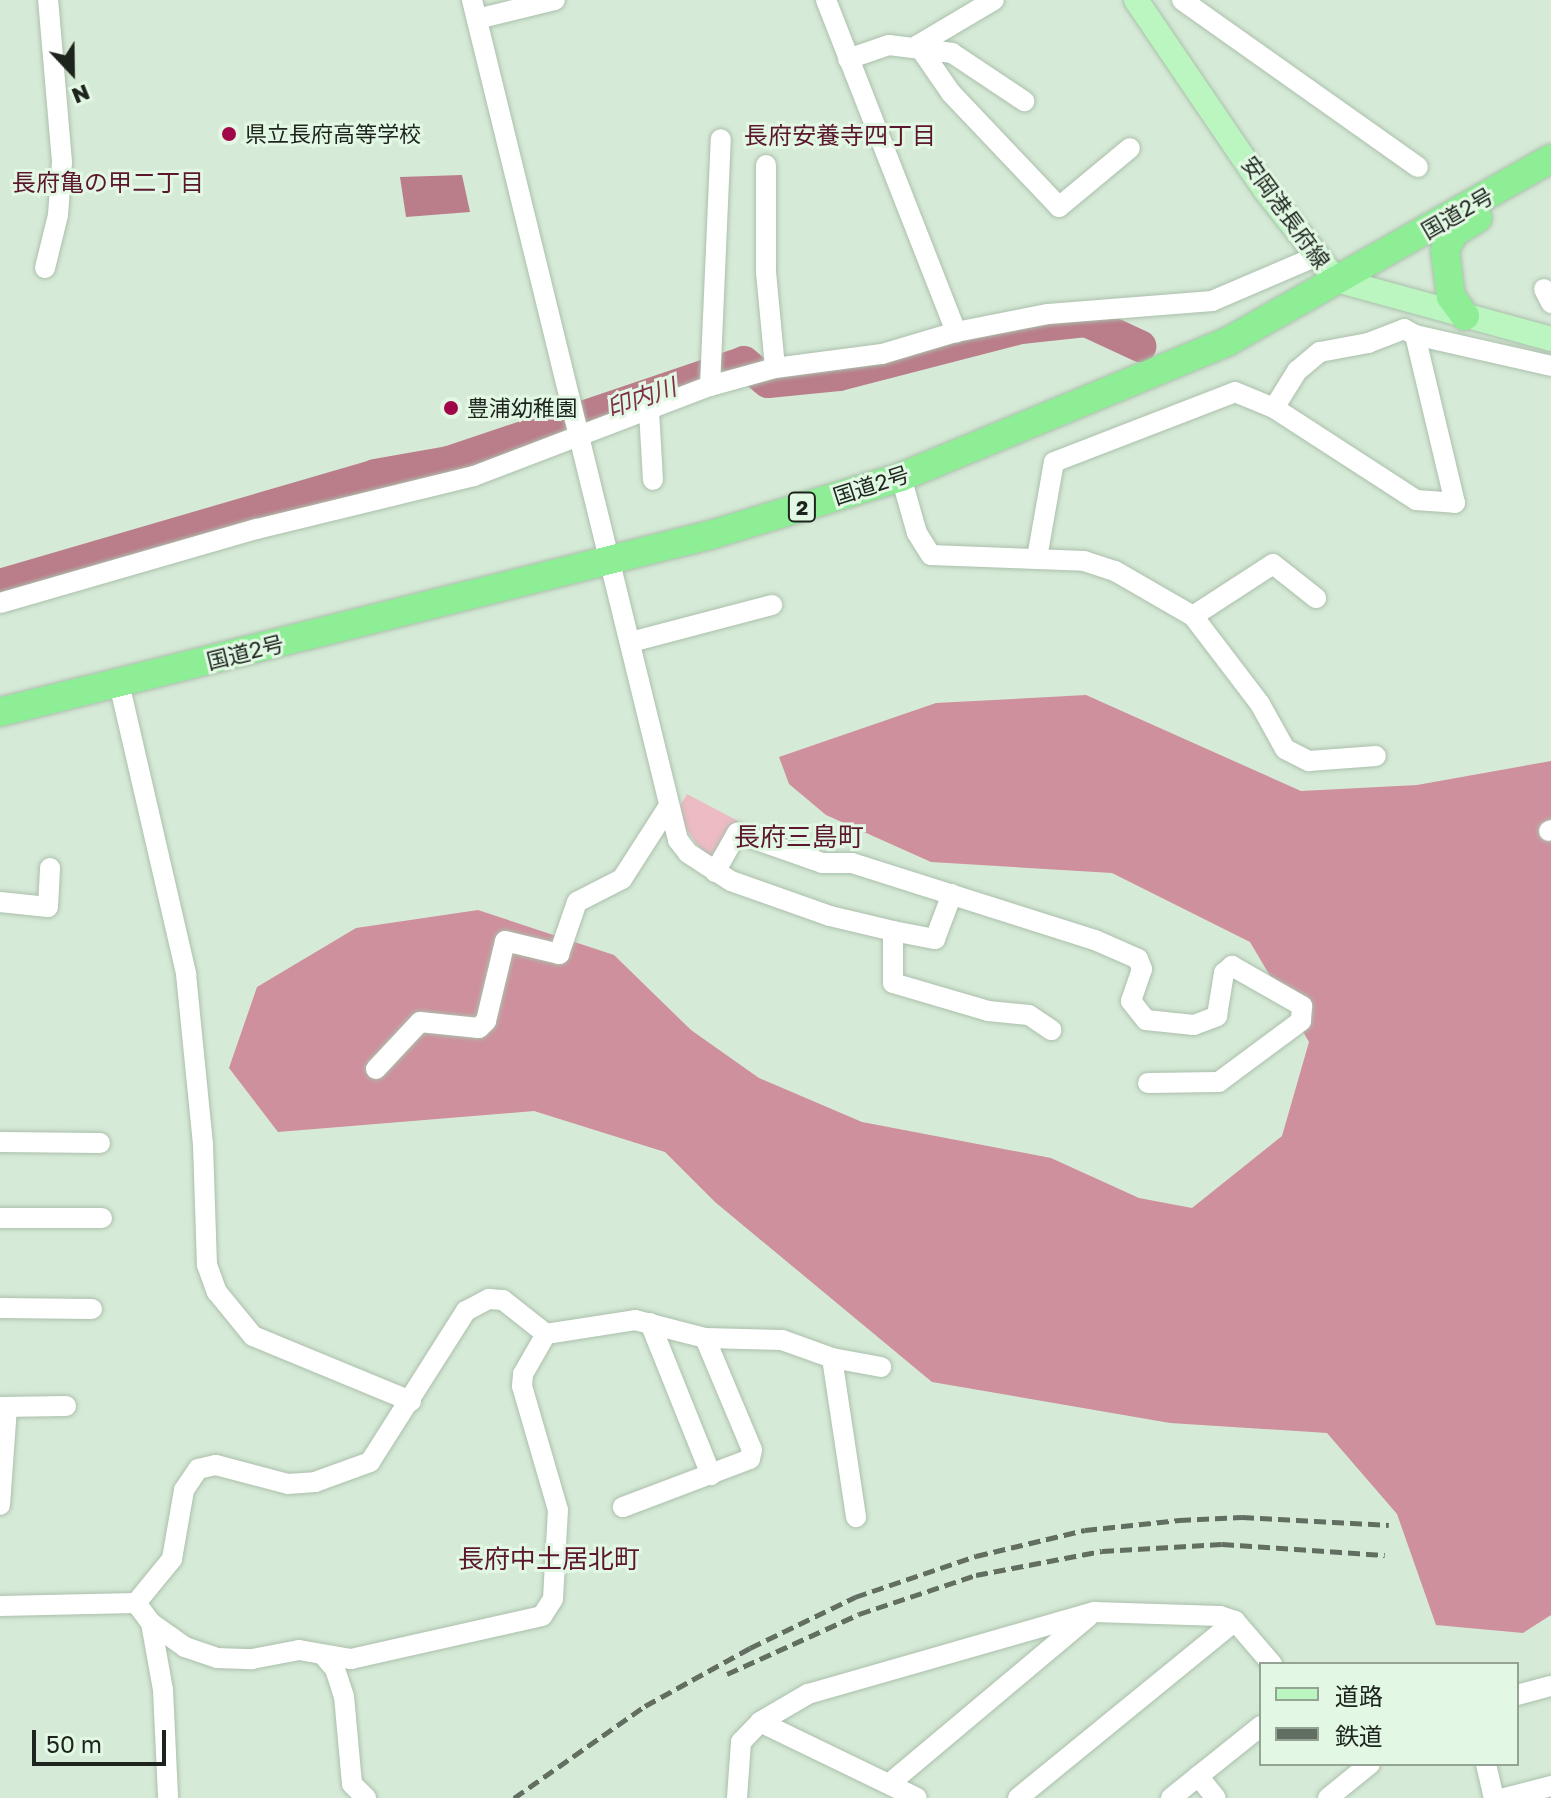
<!DOCTYPE html>
<html>
<head>
<meta charset="utf-8">
<style>
	body { margin:0 }
	#map { position:relative; width:1551px; height:1798px; overflow:hidden; background:#d6ebd7; font-family:"Golos Text","Noto Sans JP",sans-serif }
	div>[style] { position:absolute }
	[style*='--x'] { left:calc(var(--x)*1px); top:calc(var(--y)*1px); width:calc(var(--w)*1px); rotate:calc(var(--a)*1deg) }
	.green>* { inset:0; background:#ecbbc4 }
	.forest>* { inset:0; background:#cf909d }
	.water>* { inset:0; background:#ba7d8a }
	.river>* { height:32px; margin:-16px; padding:0 16px; transform-origin:16px; border-radius:16px; background:#ba7d8a }
	.roads { filter:drop-shadow(0 0 2px #abbfac) drop-shadow(0 0 2px #abbfac) }
	.minor>* { height:20px; margin:-10px; padding:0 10px; transform-origin:10px; border-radius:10px; background:#fff }
	.major>* { height:24px; margin:-12px; padding:0 12px; transform-origin:12px; border-radius:12px; background:#bbf5bf }
	.highway>* { height:28px; margin:-14px; padding:0 14px; transform-origin:14px; border-radius:14px; background:#8dee95 }
	.rail>* { height:5px; margin-top:-2.5px; transform-origin:0; background:repeating-linear-gradient(90deg,#626e62 0 12px,transparent 0 18px) }
	.dots>* { width:22px; height:22px; translate:-50% -50%; box-sizing:border-box; border:4px solid #e3f8e4; border-radius:50% }
	span { translate:-50% -50%; white-space:nowrap; text-align:center; line-height:1.15; -webkit-text-stroke:6px #e3f8e4; paint-order:stroke }
	.shield-label span { padding:2px 6px; background:#e3f8e4; border:2px solid; border-radius:6px; -webkit-text-stroke-width:0 }
	.shield-label { font-size:20px; color:#1d241d; font-weight:700 }
	.poi-label { font-size:22px; color:#1d241d }
	.left { translate:0 -50%; text-align:left }
	.street-label { font-size:22px; color:#1d241d }
	.neighbourhood-label { font-size:24px; color:#5b172d }
	.water-label { font-size:24px; color:#7e3146; font-style:italic }
	.quarter-label { font-size:26px; color:#5b172d }
	.legend { position:absolute; left:1259px; top:1662px; width:260px; height:104px; box-sizing:border-box; background:#e3f8e4; border:2px solid #94a394; margin:0; padding:10px 14px; list-style:none; font-size:24px; color:#1d241d }
	.legend li { display:flex; align-items:center; gap:16px; height:40px }
	.legend b { width:40px; border:2px solid #94a394 }
	.north { position:absolute; left:32px; top:32px; width:80px; height:80px; -webkit-text-stroke:6px #e3f8e4; paint-order:stroke; rotate:158deg; font-size:22px; font-weight:700; line-height:32px; text-align:center; color:#1d241d }
	.north::after { content:''; display:block; margin:auto; width:28px; height:36px; background:#1d241d; clip-path:polygon(50% 0,100% 100%,50% 72%,0 100%) }
	.scale { position:absolute; left:32px; top:1730px; width:134px; height:36px; box-sizing:border-box; border:4px solid #1d241d; border-top:0; padding-left:10px; font-size:24px; line-height:28px; white-space:nowrap; color:#1d241d; -webkit-text-stroke:6px #e3f8e4; paint-order:stroke }
</style>
</head>
<body>
<div id="map">
	<div class="green">
		<div style="clip-path:polygon(687px 794px,738px 821px,721px 856px,706px 857px,679px 819px,678px 809px)"></div>
	</div>
	<div class="forest">
		<div style="clip-path:polygon(1086px 695px,1301px 791px,1417px 785px,1551px 761px,1551px 1615px,1523px 1633px,1436px 1625px,1397px 1514px,1327px 1433px,1170px 1423px,932px 1382px,715px 1202px,665px 1152px,534px 1111px,278px 1132px,229px 1068px,257px 987px,356px 928px,478px 910px,614px 955px,691px 1030px,759px 1078px,862px 1122px,1051px 1158px,1139px 1198px,1192px 1208px,1282px 1136px,1309px 1042px,1250px 942px,1112px 873px,931px 862px,826px 815px,789px 784px,779px 757px,936px 703px)"></div>
	</div>
	<div class="water">
		<div style="clip-path:polygon(462px 175px,470px 212px,406px 217px,400px 177px)"></div>
	</div>
	<div class="river">
		<div style="--x:0;--y:585;--w:391;--a:-16.3"></div>
		<div style="--x:375;--y:475;--w:75;--a:-10"></div>
		<div style="--x:449;--y:462;--w:311;--a:-18.7"></div>
		<div style="--x:744;--y:362;--w:31;--a:40"></div>
		<div style="--x:768;--y:382;--w:71;--a:-5.6"></div>
		<div style="--x:839;--y:375;--w:188;--a:-14.5"></div>
		<div style="--x:1021;--y:328;--w:65;--a:-6.1"></div>
		<div style="--x:1086;--y:321;--w:60;--a:24.8"></div>
	</div>
	<div class="roads">
		<div class="minor">
			<div style="--x:472;--y:0;--w:865;--a:76.22"></div>
			<div style="--x:678;--y:840;--w:16;--a:52"></div>
			<div style="--x:688;--y:853;--w:51;--a:33.1"></div>
			<div style="--x:731;--y:881;--w:105;--a:19.5"></div>
			<div style="--x:830;--y:916;--w:65;--a:13.4"></div>
			<div style="--x:893;--y:931;--w:43;--a:10.8"></div>
			<div style="--x:935;--y:939;--w:48;--a:-69.3"></div>
			<div style="--x:826;--y:0;--w:357;--a:68.6"></div>
			<div style="--x:1182;--y:0;--w:289;--a:35.3"></div>
			<div style="--x:477;--y:19;--w:80;--a:-13.7"></div>
			<div style="--x:918;--y:45;--w:58;--a:55.5"></div>
			<div style="--x:951;--y:93;--w:157;--a:46.5"></div>
			<div style="--x:1059;--y:207;--w:92;--a:-39.7"></div>
			<div style="--x:918;--y:45;--w:88;--a:-30.6"></div>
			<div style="--x:848;--y:59;--w:43;--a:-18.9"></div>
			<div style="--x:889;--y:45;--w:64;--a:7.2"></div>
			<div style="--x:952;--y:53;--w:87;--a:33.7"></div>
			<div style="--x:766;--y:165;--w:107;--a:90"></div>
			<div style="--x:766;--y:272;--w:96;--a:84.6"></div>
			<div style="--x:45;--y:268;--w:55;--a:-76.2"></div>
			<div style="--x:58;--y:215;--w:53;--a:-85.7"></div>
			<div style="--x:62;--y:162;--w:163;--a:-94.9"></div>
			<div style="--x:1544;--y:289;--w:16;--a:63"></div>
			<div style="--x:710;--y:386;--w:247;--a:-87.5"></div>
			<div style="--x:1274;--y:408;--w:44;--a:-58.1"></div>
			<div style="--x:1297;--y:371;--w:30;--a:-40"></div>
			<div style="--x:1320;--y:352;--w:49;--a:-10.6"></div>
			<div style="--x:1368;--y:343;--w:39;--a:-21"></div>
			<div style="--x:1404;--y:329;--w:13;--a:29"></div>
			<div style="--x:649;--y:411;--w:69;--a:86.7"></div>
			<div style="--x:901;--y:477;--w:58;--a:74.1"></div>
			<div style="--x:917;--y:533;--w:26;--a:58"></div>
			<div style="--x:931;--y:555;--w:153;--a:2.2"></div>
			<div style="--x:1084;--y:561;--w:33;--a:18"></div>
			<div style="--x:1115;--y:571;--w:90;--a:30"></div>
			<div style="--x:1193;--y:616;--w:111;--a:52.7"></div>
			<div style="--x:1260;--y:704;--w:51;--a:60.9"></div>
			<div style="--x:1285;--y:749;--w:27;--a:27"></div>
			<div style="--x:1309;--y:761;--w:67;--a:-4.3"></div>
			<div style="--x:1037;--y:558;--w:97;--a:-80"></div>
			<div style="--x:1054;--y:462;--w:194;--a:-21.1"></div>
			<div style="--x:1235;--y:392;--w:42;--a:22.3"></div>
			<div style="--x:1274;--y:408;--w:169;--a:32.9"></div>
			<div style="--x:1416;--y:500;--w:39;--a:4"></div>
			<div style="--x:1455;--y:503;--w:173;--a:-103.4"></div>
			<div style="--x:1415;--y:335;--w:139;--a:12.8"></div>
			<div style="--x:0;--y:603;--w:267;--a:-16.1"></div>
			<div style="--x:257;--y:529;--w:223;--a:-13.7"></div>
			<div style="--x:474;--y:476;--w:253;--a:-20.9"></div>
			<div style="--x:710;--y:386;--w:67;--a:-15.5"></div>
			<div style="--x:775;--y:368;--w:108;--a:-7.5"></div>
			<div style="--x:882;--y:354;--w:77;--a:-16.6"></div>
			<div style="--x:956;--y:332;--w:94;--a:-11.1"></div>
			<div style="--x:1048;--y:314;--w:165;--a:-4.5"></div>
			<div style="--x:1212;--y:301;--w:114;--a:-23.2"></div>
			<div style="--x:1193;--y:616;--w:95;--a:-33"></div>
			<div style="--x:1273;--y:564;--w:55;--a:38.3"></div>
			<div style="--x:631;--y:642;--w:146;--a:-14.7"></div>
			<div style="--x:119;--y:683;--w:299;--a:77"></div>
			<div style="--x:186;--y:974;--w:172;--a:84.3"></div>
			<div style="--x:203;--y:1145;--w:120;--a:88.1"></div>
			<div style="--x:207;--y:1265;--w:29;--a:70"></div>
			<div style="--x:217;--y:1292;--w:57;--a:50.7"></div>
			<div style="--x:253;--y:1336;--w:171;--a:22.4"></div>
			<div style="--x:1549;--y:831;--w:2;--a:-27"></div>
			<div style="--x:715;--y:872;--w:45;--a:-60.6"></div>
			<div style="--x:737;--y:833;--w:90;--a:19.4"></div>
			<div style="--x:822;--y:863;--w:30;--a:0"></div>
			<div style="--x:852;--y:863;--w:255;--a:17.6"></div>
			<div style="--x:1095;--y:940;--w:47;--a:23.8"></div>
			<div style="--x:1138;--y:959;--w:11;--a:68"></div>
			<div style="--x:1142;--y:969;--w:34;--a:109"></div>
			<div style="--x:1131;--y:1001;--w:24;--a:52"></div>
			<div style="--x:1146;--y:1020;--w:48;--a:5.9"></div>
			<div style="--x:1194;--y:1025;--w:25;--a:-21"></div>
			<div style="--x:1217;--y:1016;--w:44;--a:-80.8"></div>
			<div style="--x:1224;--y:973;--w:11;--a:-41"></div>
			<div style="--x:1232;--y:966;--w:81;--a:29.7"></div>
			<div style="--x:1302;--y:1006;--w:15;--a:94"></div>
			<div style="--x:1301;--y:1021;--w:102;--a:143.4"></div>
			<div style="--x:1219;--y:1082;--w:71;--a:179.2"></div>
			<div style="--x:0;--y:902;--w:48;--a:5.9"></div>
			<div style="--x:48;--y:907;--w:39;--a:-87"></div>
			<div style="--x:893;--y:931;--w:52;--a:90"></div>
			<div style="--x:893;--y:983;--w:99;--a:16.4"></div>
			<div style="--x:988;--y:1011;--w:41;--a:5.6"></div>
			<div style="--x:1029;--y:1015;--w:27;--a:34"></div>
			<div style="--x:376;--y:1069;--w:64;--a:-46.9"></div>
			<div style="--x:420;--y:1022;--w:59;--a:5.8"></div>
			<div style="--x:479;--y:1028;--w:10;--a:-45"></div>
			<div style="--x:486;--y:1021;--w:82;--a:-76.6"></div>
			<div style="--x:505;--y:941;--w:56;--a:13.5"></div>
			<div style="--x:559;--y:954;--w:55;--a:-70.9"></div>
			<div style="--x:577;--y:902;--w:51;--a:-27.1"></div>
			<div style="--x:622;--y:879;--w:83;--a:-57.3"></div>
			<div style="--x:0;--y:1142;--w:100;--a:0.6"></div>
			<div style="--x:0;--y:1218;--w:102;--a:0"></div>
			<div style="--x:0;--y:1308;--w:92;--a:0.6"></div>
			<div style="--x:650;--y:1323;--w:164;--a:68.1"></div>
			<div style="--x:705;--y:1338;--w:77;--a:1.5"></div>
			<div style="--x:782;--y:1340;--w:53;--a:19.8"></div>
			<div style="--x:832;--y:1358;--w:161;--a:81.4"></div>
			<div style="--x:832;--y:1358;--w:50;--a:10.4"></div>
			<div style="--x:0;--y:1407;--w:66;--a:-0.9"></div>
			<div style="--x:0;--y:1505;--w:98;--a:-85.9"></div>
			<div style="--x:136;--y:1603;--w:25;--a:53"></div>
			<div style="--x:151;--y:1623;--w:42;--a:35.2"></div>
			<div style="--x:185;--y:1647;--w:34;--a:19"></div>
			<div style="--x:217;--y:1658;--w:35;--a:2"></div>
			<div style="--x:252;--y:1659;--w:48;--a:-10.8"></div>
			<div style="--x:299;--y:1650;--w:53;--a:9.8"></div>
			<div style="--x:351;--y:1659;--w:196;--a:-12.7"></div>
			<div style="--x:542;--y:1616;--w:20;--a:-57"></div>
			<div style="--x:553;--y:1599;--w:89;--a:-86.8"></div>
			<div style="--x:558;--y:1510;--w:129;--a:-106.2"></div>
			<div style="--x:522;--y:1386;--w:12;--a:-85"></div>
			<div style="--x:523;--y:1374;--w:46;--a:-60.1"></div>
			<div style="--x:0;--y:1606;--w:136;--a:-1.3"></div>
			<div style="--x:136;--y:1603;--w:57;--a:-50.7"></div>
			<div style="--x:172;--y:1559;--w:70;--a:-80.1"></div>
			<div style="--x:184;--y:1490;--w:25;--a:-56"></div>
			<div style="--x:198;--y:1469;--w:18;--a:-13"></div>
			<div style="--x:216;--y:1465;--w:74;--a:14.8"></div>
			<div style="--x:288;--y:1484;--w:27;--a:-4"></div>
			<div style="--x:315;--y:1482;--w:59;--a:-20"></div>
			<div style="--x:370;--y:1462;--w:179;--a:-57.6"></div>
			<div style="--x:466;--y:1311;--w:26;--a:-28"></div>
			<div style="--x:489;--y:1299;--w:14;--a:4"></div>
			<div style="--x:503;--y:1300;--w:55;--a:38.3"></div>
			<div style="--x:546;--y:1334;--w:90;--a:-8.9"></div>
			<div style="--x:635;--y:1320;--w:72;--a:14.4"></div>
			<div style="--x:705;--y:1338;--w:121;--a:67.2"></div>
			<div style="--x:752;--y:1450;--w:9;--a:103"></div>
			<div style="--x:750;--y:1459;--w:136;--a:159.3"></div>
			<div style="--x:151;--y:1623;--w:68;--a:79.8"></div>
			<div style="--x:163;--y:1690;--w:108;--a:87.3"></div>
			<div style="--x:323;--y:1655;--w:18;--a:49"></div>
			<div style="--x:335;--y:1669;--w:28;--a:72"></div>
			<div style="--x:344;--y:1696;--w:88;--a:84.8"></div>
			<div style="--x:352;--y:1784;--w:20;--a:45"></div>
			<div style="--x:1517;--y:1695;--w:35;--a:-15"></div>
			<div style="--x:760;--y:1722;--w:174;--a:25.8"></div>
			<div style="--x:1486;--y:1764;--w:35;--a:77"></div>
			<div style="--x:1198;--y:1776;--w:28;--a:51"></div>
			<div style="--x:889;--y:1784;--w:260;--a:-40"></div>
			<div style="--x:737;--y:1798;--w:56;--a:-85.9"></div>
			<div style="--x:741;--y:1742;--w:28;--a:-46"></div>
			<div style="--x:760;--y:1722;--w:56;--a:-30.3"></div>
			<div style="--x:808;--y:1694;--w:298;--a:-16"></div>
			<div style="--x:1094;--y:1612;--w:126;--a:1.8"></div>
			<div style="--x:1220;--y:1616;--w:16;--a:18"></div>
			<div style="--x:1235;--y:1621;--w:57;--a:49.3"></div>
			<div style="--x:1018;--y:1798;--w:280;--a:-39.2"></div>
			<div style="--x:1171;--y:1798;--w:115;--a:-38.7"></div>
			<div style="--x:1328;--y:1798;--w:54;--a:-39"></div>
			<div style="--x:1505;--y:1798;--w:48;--a:-14.6"></div>
		</div>
		<div class="major">
			<div style="--x:1136;--y:0;--w:231;--a:55.8"></div>
			<div style="--x:1266;--y:191;--w:113;--a:51.8"></div>
			<div style="--x:1336;--y:280;--w:223;--a:15.3"></div>
		</div>
		<div class="highway">
			<div style="--x:1465;--y:316;--w:24;--a:-126"></div>
			<div style="--x:1451;--y:297;--w:47;--a:-97.3"></div>
			<div style="--x:1445;--y:250;--w:19;--a:-62"></div>
			<div style="--x:1454;--y:233;--w:28;--a:-32"></div>
			<div style="--x:0;--y:712;--w:732;--a:-14"></div>
			<div style="--x:710;--y:535;--w:200;--a:-16.9"></div>
			<div style="--x:901;--y:477;--w:353;--a:-22.5"></div>
			<div style="--x:1227;--y:342;--w:372;--a:-29.5"></div>
		</div>
	</div>
	<div class="rail">
		<div style="--x:727;--y:1674;--w:145;--a:-24.4"></div>
		<div style="--x:859;--y:1614;--w:123;--a:-18.4"></div>
		<div style="--x:976;--y:1575;--w:128;--a:-10.8"></div>
		<div style="--x:1102;--y:1551;--w:120;--a:-3.3"></div>
		<div style="--x:1222;--y:1544;--w:163;--a:3.9"></div>
		<div style="--x:514;--y:1798;--w:160;--a:-35.1"></div>
		<div style="--x:645;--y:1706;--w:120;--a:-28.9"></div>
		<div style="--x:750;--y:1648;--w:117;--a:-25.9"></div>
		<div style="--x:855;--y:1597;--w:128;--a:-18.7"></div>
		<div style="--x:976;--y:1556;--w:112;--a:-13.4"></div>
		<div style="--x:1085;--y:1530;--w:95;--a:-6.1"></div>
		<div style="--x:1179;--y:1520;--w:63;--a:-2.7"></div>
		<div style="--x:1242;--y:1517;--w:147;--a:3.1"></div>
	</div>
	<div class="dots">
		<div style="left:229px;top:134px;background:#a00648"></div>
		<div style="left:451px;top:408px;background:#a00648"></div>
	</div>
	<div class="shield-label">
		<span style="left:802px;top:507px">2</span>
	</div>
	<div class="poi-label">
		<span class="left" style="left:245px;top:134px">県立長府高等学校</span>
		<span class="left" style="left:467px;top:408px">豊浦幼稚園</span>
	</div>
	<div class="street-label">
		<span style="left:1286px;top:212px;rotate:54deg">安岡港長府線</span>
		<span style="left:1457px;top:213px;rotate:-30deg">国道2号</span>
		<span style="left:871px;top:485px;rotate:-18deg">国道2号</span>
		<span style="left:245px;top:652px;rotate:-14deg">国道2号</span>
	</div>
	<div class="neighbourhood-label">
		<span style="left:840px;top:135px">長府安養寺四丁目</span>
		<span style="left:108px;top:182px">長府亀の甲二丁目</span>
	</div>
	<div class="water-label">
		<span style="left:641px;top:397px;rotate:-19deg">印内川</span>
	</div>
	<div class="quarter-label">
		<span style="left:799px;top:837px">長府三島町</span>
		<span style="left:549px;top:1559px">長府中土居北町</span>
	</div>
	<ul class="legend">
	<li><b style="height:10px;background:#bbf5bf"></b>道路</li>
	<li><b style="height:10px;background:#626e62"></b>鉄道</li>
	</ul>
	<div class="north">N</div>
	<div class="scale">50 m</div>
</div>
</body>
</html>
